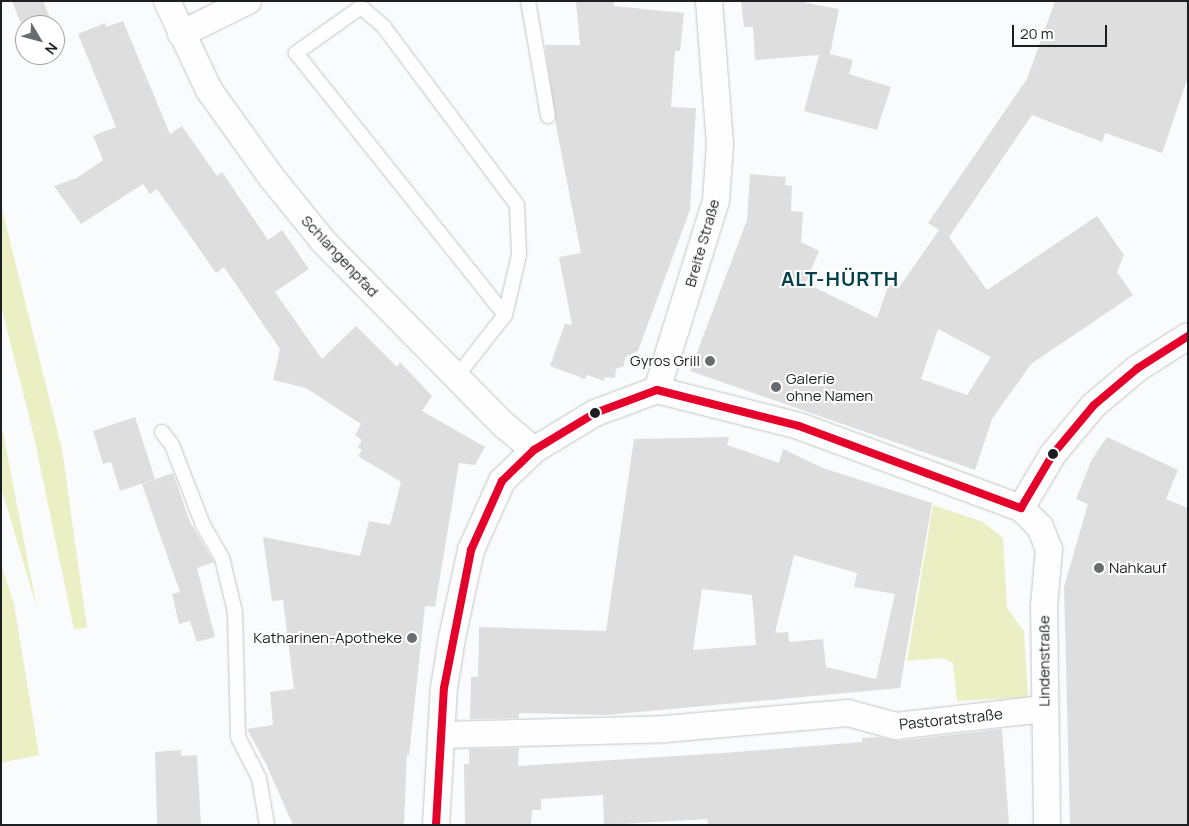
<!DOCTYPE html>
<html>
<head>
<meta charset="utf-8">
<style>
	body { margin:0 }
	#map { position:relative; width:1189px; height:826px; overflow:hidden; background:#f9fbfd; font-family:Manrope,sans-serif }
	div>[style] { position:absolute }
	[style*='--x'] { left:calc(var(--x)*1px); top:calc(var(--y)*1px); width:calc(var(--w)*1px); rotate:calc(var(--a)*1deg) }
	.green>* { inset:0; background:#eaf0c3 }
	.building>* { inset:0; background:#dfdedf }
	.roads { filter:drop-shadow(0 0 1px #c2c5c7) drop-shadow(0 0 1px #c2c5c7) }
	.service>* { height:14px; margin:-7px; padding:0 7px; transform-origin:7px; border-radius:7px; background:#fefeff }
	.minor>* { height:26px; margin:-13px; padding:0 13px; transform-origin:13px; border-radius:13px; background:#fefeff }
	.bus-1>* { height:8px; margin:-4px; padding:0 4px; transform-origin:4px; border-radius:4px; background:#e4002b }
	.dots>* { width:14px; height:14px; translate:-50% -50%; box-sizing:border-box; border:2px solid #fff; border-radius:50% }
	span { translate:-50% -50%; white-space:nowrap; text-align:center; line-height:1.15; -webkit-text-stroke:4px #fff; paint-order:stroke }
	.street-label { font-size:15px; color:#1c1f21 }
	.poi-label { font-size:15px; color:#1c1f21 }
	.right { translate:-100% -50%; text-align:right }
	.left { translate:0 -50%; text-align:left }
	.district-label { font-size:20px; color:#01414c; font-weight:700; letter-spacing:1px }
	.frame { position:absolute; inset:0; border:2px solid #1c1f21; pointer-events:none }
	.north { position:absolute; left:15px; top:15px; width:50px; height:50px; box-sizing:border-box; background:#fff; border:1px solid #a4a5a6; border-radius:50%; rotate:127deg; font-size:14px; font-weight:700; line-height:20px; text-align:center; color:#1c1f21 }
	.north::after { content:''; display:block; margin:auto; width:18px; height:22px; background:#696c6e; clip-path:polygon(50% 0,100% 100%,50% 72%,0 100%) }
	.scale { position:absolute; left:1012px; top:25px; width:95px; height:22px; box-sizing:border-box; border:2px solid #1c1f21; border-top:0; padding-left:6px; font-size:15px; line-height:18px; white-space:nowrap; color:#1c1f21; -webkit-text-stroke:4px #fff; paint-order:stroke }
</style>
</head>
<body>
<div id="map">
	<div class="green">
		<div style="clip-path:polygon(1px 205px,62px 449px,87px 628px,74px 629px,33px 432px,1px 306px)"></div>
		<div style="clip-path:polygon(1px 422px,37px 609px,1px 487px)"></div>
		<div style="clip-path:polygon(933px 505px,983px 522px,1003px 538px,1007px 608px,1024px 631px,1028px 697px,957px 701px,953px 663px,942px 658px,907px 661px)"></div>
		<div style="clip-path:polygon(1px 564px,14px 604px,39px 755px,1px 763px)"></div>
	</div>
	<div class="building">
		<div style="clip-path:polygon(12px 1px,43px 1px,53px 25px,25px 25px,25px 34px)"></div>
		<div style="clip-path:polygon(576px 1px,614px 1px,614px 6px,684px 13px,680px 51px,675px 51px,671px 107px,696px 108px,690px 210px,638px 351px,625px 357px,624px 366px,616px 369px,615px 378px,605px 377px,604px 381px,587px 375px,585px 379px,550px 366px,565px 324px,572px 325px,559px 257px,581px 253px,557px 131px,545px 45px,580px 45px)"></div>
		<div style="clip-path:polygon(741px 1px,797px 1px,839px 9px,830px 54px,853px 60px,849px 74px,891px 87px,877px 130px,804px 111px,819px 55px,755px 60px,753px 27px,744px 27px)"></div>
		<div style="clip-path:polygon(evenodd,1055px 1px,1188px 1px,1188px 77px,1162px 153px,1105px 133px,1102px 142px,1032px 115px,949px 237px,987px 290px,1097px 216px,1124px 255px,1117px 272px,1133px 295px,1031px 364px,992px 419px,975px 470px,690px 371px,747px 220px,750px 174px,786px 177px,785px 185px,792px 186px,791px 211px,803px 212px,801px 242px,819px 251px,806px 283px,877px 318px,889px 284px,898px 289px,939px 230px,928px 223px,1027px 79px,1055px 1px,938px 329px,991px 357px,967px 395px,921px 379px,938px 329px)"></div>
		<div style="clip-path:polygon(123px 21px,170px 134px,182px 126px,217px 176px,222px 172px,268px 240px,282px 230px,309px 269px,275px 292px,322px 359px,356px 326px,397px 367px,400px 362px,432px 396px,422px 411px,485px 447px,475px 465px,459px 463px,435px 607px,425px 606px,409px 756px,407px 754px,404px 825px,293px 825px,266px 764px,247px 729px,273px 725px,270px 692px,294px 689px,283px 600px,272px 601px,263px 537px,360px 556px,369px 521px,390px 525px,401px 482px,358px 456px,362px 450px,358px 447px,362px 440px,355px 435px,361px 424px,306px 388px,273px 380px,280px 349px,224px 267px,216px 273px,157px 189px,150px 194px,143px 184px,81px 224px,54px 186px,77px 178px,103px 160px,93px 136px,116px 127px,78px 34px,105px 23px,106px 27px)"></div>
		<div style="clip-path:polygon(135px 417px,155px 479px,120px 491px,111px 462px,103px 464px,93px 431px)"></div>
		<div style="clip-path:polygon(evenodd,729px 437px,727px 445px,779px 463px,783px 449px,823px 468px,932px 503px,900px 688px,606px 715px,519px 713px,519px 718px,470px 719px,471px 677px,478px 677px,479px 627px,606px 631px,634px 439px,729px 437px,794px 555px,857px 573px,854px 587px,895px 594px,876px 679px,826px 667px,823px 639px,789px 642px,788px 632px,775px 633px,794px 555px,729px 437px,702px 589px,752px 595px,756px 645px,693px 650px,702px 589px)"></div>
		<div style="clip-path:polygon(1107px 437px,1178px 470px,1166px 499px,1188px 508px,1188px 825px,1070px 825px,1064px 587px,1088px 504px,1076px 499px,1092px 459px)"></div>
		<div style="clip-path:polygon(173px 473px,190px 522px,214px 562px,197px 568px,215px 637px,197px 642px,190px 621px,179px 624px,172px 594px,180px 592px,142px 484px)"></div>
		<div style="clip-path:polygon(1002px 729px,1009px 825px,708px 825px,707px 819px,604px 825px,603px 795px,541px 799px,541px 810px,532px 810px,531px 825px,465px 825px,464px 764px,469px 764px,469px 749px,519px 748px,518px 766px,723px 753px,862px 742px,862px 738px,878px 737px,898px 741px)"></div>
		<div style="clip-path:polygon(181px 750px,181px 756px,197px 755px,201px 825px,157px 825px,155px 752px)"></div>
	</div>
	<div class="roads">
		<div class="service">
			<div style="--x:528;--y:1;--w:117;--a:80.1"></div>
			<div style="--x:457;--y:376;--w:78;--a:-51.8"></div>
			<div style="--x:505;--y:315;--w:62;--a:-76.9"></div>
			<div style="--x:519;--y:255;--w:50;--a:-92.3"></div>
			<div style="--x:517;--y:205;--w:224;--a:-126.8"></div>
			<div style="--x:383;--y:26;--w:29;--a:-139"></div>
			<div style="--x:361;--y:7;--w:80;--a:144.7"></div>
			<div style="--x:296;--y:53;--w:335;--a:51.4"></div>
			<div style="--x:162;--y:432;--w:16;--a:52"></div>
			<div style="--x:172;--y:445;--w:86;--a:68.8"></div>
			<div style="--x:203;--y:525;--w:38;--a:60"></div>
			<div style="--x:222;--y:558;--w:56;--a:76.5"></div>
			<div style="--x:235;--y:612;--w:125;--a:88.6"></div>
			<div style="--x:238;--y:737;--w:46;--a:62.9"></div>
			<div style="--x:259;--y:778;--w:48;--a:80.3"></div>
		</div>
		<div class="minor">
			<div style="--x:167;--y:1;--w:98;--a:64.7"></div>
			<div style="--x:209;--y:90;--w:108;--a:54.4"></div>
			<div style="--x:272;--y:178;--w:81;--a:51"></div>
			<div style="--x:323;--y:241;--w:258;--a:45.5"></div>
			<div style="--x:504;--y:425;--w:39;--a:40"></div>
			<div style="--x:181;--y:34;--w:75;--a:-26.2"></div>
			<div style="--x:657;--y:390;--w:198;--a:-72.7"></div>
			<div style="--x:716;--y:201;--w:57;--a:-86"></div>
			<div style="--x:720;--y:144;--w:143;--a:-94.4"></div>
			<div style="--x:1021;--y:508;--w:63;--a:-59.3"></div>
			<div style="--x:1053;--y:454;--w:64;--a:-50.1"></div>
			<div style="--x:1094;--y:405;--w:57;--a:-40.1"></div>
			<div style="--x:1138;--y:368;--w:59;--a:-32.6"></div>
			<div style="--x:441;--y:735;--w:224;--a:-1.5"></div>
			<div style="--x:665;--y:729;--w:184;--a:-5"></div>
			<div style="--x:848;--y:713;--w:50;--a:15.2"></div>
			<div style="--x:896;--y:726;--w:148;--a:-6.6"></div>
			<div style="--x:436;--y:825;--w:137;--a:-86.7"></div>
			<div style="--x:444;--y:688;--w:51;--a:-80.9"></div>
			<div style="--x:452;--y:638;--w:90;--a:-77.8"></div>
			<div style="--x:471;--y:550;--w:76;--a:-65.8"></div>
			<div style="--x:502;--y:481;--w:45;--a:-44.1"></div>
			<div style="--x:534;--y:450;--w:71;--a:-31.2"></div>
			<div style="--x:595;--y:413;--w:66;--a:-20.4"></div>
			<div style="--x:657;--y:390;--w:146;--a:14.2"></div>
			<div style="--x:799;--y:426;--w:237;--a:20.3"></div>
			<div style="--x:1021;--y:508;--w:27;--a:45"></div>
			<div style="--x:1040;--y:527;--w:24;--a:68"></div>
			<div style="--x:1049;--y:549;--w:57;--a:95"></div>
			<div style="--x:1044;--y:606;--w:219;--a:89.2"></div>
		</div>
	</div>
	<div class="bus-1">
		<div style="--x:1021;--y:508;--w:63;--a:-59.3"></div>
		<div style="--x:1053;--y:454;--w:64;--a:-50.1"></div>
		<div style="--x:1094;--y:405;--w:57;--a:-40.1"></div>
		<div style="--x:1138;--y:368;--w:59;--a:-32.6"></div>
		<div style="--x:436;--y:825;--w:137;--a:-86.7"></div>
		<div style="--x:444;--y:688;--w:141;--a:-78.9"></div>
		<div style="--x:471;--y:550;--w:76;--a:-65.8"></div>
		<div style="--x:502;--y:481;--w:45;--a:-44.1"></div>
		<div style="--x:534;--y:450;--w:71;--a:-31.2"></div>
		<div style="--x:595;--y:413;--w:66;--a:-20.4"></div>
		<div style="--x:657;--y:390;--w:146;--a:14.2"></div>
		<div style="--x:799;--y:426;--w:237;--a:20.3"></div>
	</div>
	<div class="dots">
		<div style="left:710px;top:361px;background:#696c6e"></div>
		<div style="left:776px;top:387px;background:#696c6e"></div>
		<div style="left:595px;top:413px;background:#1c1f21"></div>
		<div style="left:1053px;top:454px;background:#1c1f21"></div>
		<div style="left:1099px;top:568px;background:#696c6e"></div>
		<div style="left:412px;top:638px;background:#696c6e"></div>
	</div>
	<div class="street-label">
		<span style="left:702px;top:243px;rotate:-74deg">Breite Straße</span>
		<span style="left:340px;top:256px;rotate:47deg">Schlangenpfad</span>
		<span style="left:1044px;top:661px;rotate:-90deg">Lindenstraße</span>
		<span style="left:951px;top:719px;rotate:-6deg">Pastoratstraße</span>
	</div>
	<div class="poi-label">
		<span class="right" style="left:700px;top:361px">Gyros Grill</span>
		<span class="left" style="left:786px;top:387px">Galerie<br>ohne Namen</span>
		<span class="left" style="left:1109px;top:568px">Nahkauf</span>
		<span class="right" style="left:402px;top:638px">Katharinen-Apotheke</span>
	</div>
	<div class="district-label">
		<span style="left:840px;top:278px">ALT-HÜRTH</span>
	</div>
	<div class="frame"></div>
	<div class="north">N</div>
	<div class="scale">20 m</div>
</div>
</body>
</html>
